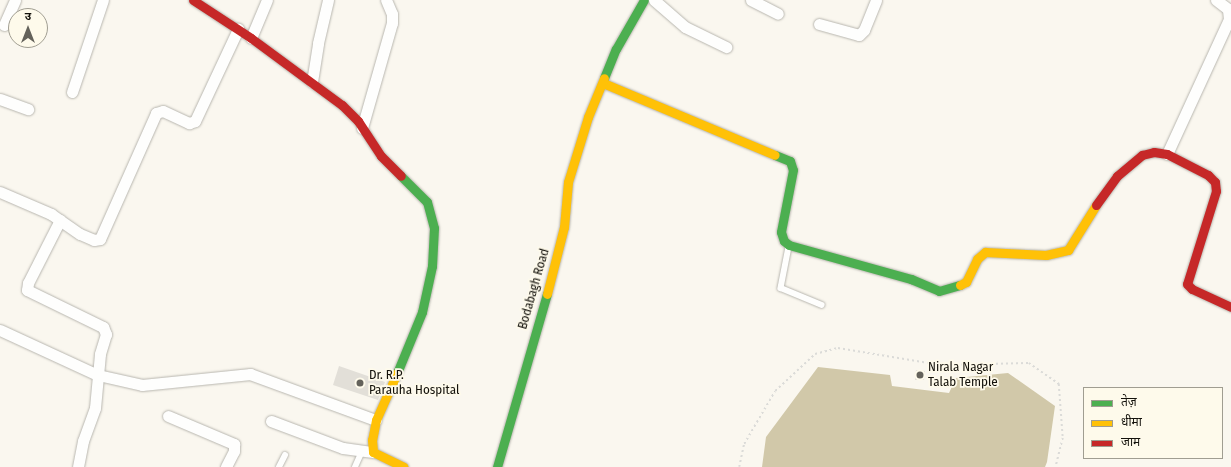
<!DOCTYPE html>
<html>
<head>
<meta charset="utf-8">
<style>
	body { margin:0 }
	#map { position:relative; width:1231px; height:467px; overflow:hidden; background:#faf7ef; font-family:"Fira Sans Condensed","Noto Sans Devanagari",sans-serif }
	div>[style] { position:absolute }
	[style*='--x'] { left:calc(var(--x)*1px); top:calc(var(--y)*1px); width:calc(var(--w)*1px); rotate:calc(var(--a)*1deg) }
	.water>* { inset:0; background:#d1c8a9 }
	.building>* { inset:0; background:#e2dfd8 }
	.path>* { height:1.5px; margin-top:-0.75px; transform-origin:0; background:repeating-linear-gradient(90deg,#dbdbd8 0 2px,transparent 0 5px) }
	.roads { filter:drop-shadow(0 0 1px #b8b6af) drop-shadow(0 0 1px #b8b6af) }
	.lane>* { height:5.5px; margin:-2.75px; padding:0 2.75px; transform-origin:2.75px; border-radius:2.75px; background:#fefefd }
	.street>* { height:11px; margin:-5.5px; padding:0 5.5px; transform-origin:5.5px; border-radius:5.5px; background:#fefefd }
	.fast>* { height:9px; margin:-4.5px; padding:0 4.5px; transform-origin:4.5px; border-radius:4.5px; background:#4caf50 }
	.slow>* { height:9px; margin:-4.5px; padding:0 4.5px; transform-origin:4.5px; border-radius:4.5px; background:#ffc107 }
	.jam>* { height:9px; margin:-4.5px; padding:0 4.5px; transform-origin:4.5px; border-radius:4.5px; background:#c62828 }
	.dots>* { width:11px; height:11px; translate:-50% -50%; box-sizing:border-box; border:2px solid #fefaeb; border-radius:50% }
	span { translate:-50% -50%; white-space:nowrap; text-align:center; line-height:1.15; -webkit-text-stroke:3.5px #fefaeb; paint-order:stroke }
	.street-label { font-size:13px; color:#13110b }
	.poi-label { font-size:13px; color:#13110b }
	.left { translate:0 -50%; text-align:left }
	.legend { position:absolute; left:1083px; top:387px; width:140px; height:72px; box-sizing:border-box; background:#fefaeb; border:1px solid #a09d91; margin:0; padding:5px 7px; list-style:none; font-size:12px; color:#13110b }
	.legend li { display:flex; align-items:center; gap:8px; height:20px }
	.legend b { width:20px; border:1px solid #a09d91 }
	.north { position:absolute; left:8px; top:8px; width:40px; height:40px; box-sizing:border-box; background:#fefaeb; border:1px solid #a09d91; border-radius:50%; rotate:0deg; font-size:11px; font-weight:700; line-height:16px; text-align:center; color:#13110b }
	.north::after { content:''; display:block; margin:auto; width:14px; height:18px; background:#64625b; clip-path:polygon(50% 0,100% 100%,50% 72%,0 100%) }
</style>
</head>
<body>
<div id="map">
	<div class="water">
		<div style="clip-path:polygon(818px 367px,890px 375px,892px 386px,949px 393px,956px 378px,1008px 373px,1055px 406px,1047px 462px,1045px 467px,762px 467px,766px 437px)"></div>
	</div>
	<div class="building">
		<div style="clip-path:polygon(339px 366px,385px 382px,378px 400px,333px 385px)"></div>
		<div style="clip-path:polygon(916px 370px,925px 371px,924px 380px,915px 380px)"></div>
	</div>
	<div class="path">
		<div style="--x:739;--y:467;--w:24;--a:-78"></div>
		<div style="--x:744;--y:444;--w:61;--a:-59.7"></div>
		<div style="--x:775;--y:391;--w:54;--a:-42.8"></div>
		<div style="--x:815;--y:354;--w:24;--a:-15"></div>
		<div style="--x:838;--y:348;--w:104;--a:9.4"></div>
		<div style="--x:941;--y:365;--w:88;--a:-1.3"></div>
		<div style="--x:1029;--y:363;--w:37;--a:35"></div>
		<div style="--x:1059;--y:384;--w:54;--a:85.8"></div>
		<div style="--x:1063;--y:438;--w:30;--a:104"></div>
	</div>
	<div class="roads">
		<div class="lane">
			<div style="--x:789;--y:247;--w:42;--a:101"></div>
			<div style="--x:781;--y:288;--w:44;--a:22.5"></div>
			<div style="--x:279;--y:467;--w:13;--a:-63"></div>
			<div style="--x:355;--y:467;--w:17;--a:-66"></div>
		</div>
		<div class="street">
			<div style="--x:654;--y:0;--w:41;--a:41.1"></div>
			<div style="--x:685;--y:27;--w:46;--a:26"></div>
			<div style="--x:751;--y:0;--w:30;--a:27"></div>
			<div style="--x:819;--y:24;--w:41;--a:15.4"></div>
			<div style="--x:859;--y:35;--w:7;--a:-45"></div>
			<div style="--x:864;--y:30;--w:32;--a:-68"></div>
			<div style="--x:4;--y:25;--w:27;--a:-66"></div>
			<div style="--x:251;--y:38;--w:41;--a:-67.2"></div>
			<div style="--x:312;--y:82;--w:39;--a:-81"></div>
			<div style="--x:318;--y:43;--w:44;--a:-76.9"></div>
			<div style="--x:72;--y:92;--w:97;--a:-71.4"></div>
			<div style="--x:0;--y:99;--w:30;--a:20"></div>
			<div style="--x:362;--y:128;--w:109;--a:-74.1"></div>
			<div style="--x:392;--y:23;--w:9;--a:-90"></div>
			<div style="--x:392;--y:14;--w:15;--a:-113"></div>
			<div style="--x:1167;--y:154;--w:149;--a:-65.3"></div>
			<div style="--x:1229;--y:19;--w:10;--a:-96"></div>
			<div style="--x:1228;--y:9;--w:15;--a:-143"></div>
			<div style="--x:0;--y:192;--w:56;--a:23.3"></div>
			<div style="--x:51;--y:214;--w:35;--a:35"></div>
			<div style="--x:80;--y:234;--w:15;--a:23"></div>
			<div style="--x:94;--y:240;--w:6;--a:-9"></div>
			<div style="--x:100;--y:239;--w:138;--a:-66"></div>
			<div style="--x:156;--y:113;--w:7;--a:-16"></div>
			<div style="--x:163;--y:111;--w:29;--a:25"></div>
			<div style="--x:189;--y:123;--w:6;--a:-18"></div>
			<div style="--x:195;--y:121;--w:102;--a:-64.9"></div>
			<div style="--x:60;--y:220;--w:71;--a:116.9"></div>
			<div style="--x:28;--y:283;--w:7;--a:98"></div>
			<div style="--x:27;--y:290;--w:85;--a:26"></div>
			<div style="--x:103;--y:327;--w:8;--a:67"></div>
			<div style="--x:106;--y:334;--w:21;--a:107"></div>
			<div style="--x:100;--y:354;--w:54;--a:95.3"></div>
			<div style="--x:95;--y:408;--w:35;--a:110"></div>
			<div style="--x:83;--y:441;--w:26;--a:101"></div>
			<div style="--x:0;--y:330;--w:108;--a:24.7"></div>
			<div style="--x:98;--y:375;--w:45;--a:12.8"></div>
			<div style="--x:142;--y:385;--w:109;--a:-5.8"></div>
			<div style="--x:250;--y:374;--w:134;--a:20.1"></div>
			<div style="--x:168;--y:416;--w:72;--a:23"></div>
			<div style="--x:234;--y:444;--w:7;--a:90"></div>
			<div style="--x:234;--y:451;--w:18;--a:117"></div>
			<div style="--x:271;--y:421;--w:77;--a:20.6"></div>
			<div style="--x:343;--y:448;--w:30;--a:8"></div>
		</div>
		<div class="fast">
			<div style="--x:604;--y:78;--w:31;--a:-68"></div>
			<div style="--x:616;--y:49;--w:56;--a:-60.3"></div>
			<div style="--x:775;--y:155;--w:16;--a:22"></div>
			<div style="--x:790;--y:161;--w:9;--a:72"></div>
			<div style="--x:793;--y:170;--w:63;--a:101"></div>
			<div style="--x:781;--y:232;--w:9;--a:72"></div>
			<div style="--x:784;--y:241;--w:6;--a:39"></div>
			<div style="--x:789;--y:245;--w:127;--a:15.6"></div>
			<div style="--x:911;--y:279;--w:30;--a:23"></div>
			<div style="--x:939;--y:291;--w:22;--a:-16"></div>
			<div style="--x:397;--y:373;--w:66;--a:-67.7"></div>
			<div style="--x:422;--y:312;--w:47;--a:-77.7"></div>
			<div style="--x:432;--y:266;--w:38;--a:-87"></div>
			<div style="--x:434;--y:228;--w:27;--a:-105"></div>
			<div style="--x:427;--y:202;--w:37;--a:-135"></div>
			<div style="--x:497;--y:467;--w:180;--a:-73.9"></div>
		</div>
		<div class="slow">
			<div style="--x:603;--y:83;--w:186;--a:22.7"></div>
			<div style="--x:960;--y:285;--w:7;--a:-27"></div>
			<div style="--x:966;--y:282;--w:25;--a:-64"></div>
			<div style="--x:977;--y:259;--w:11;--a:-41"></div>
			<div style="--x:985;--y:252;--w:61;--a:2.8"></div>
			<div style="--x:1046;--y:255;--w:23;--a:-13"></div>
			<div style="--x:1068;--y:250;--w:53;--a:-58.1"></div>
			<div style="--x:547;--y:294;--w:69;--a:-75.8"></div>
			<div style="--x:564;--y:227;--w:45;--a:-84.9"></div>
			<div style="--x:568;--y:182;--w:68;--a:-72.9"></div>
			<div style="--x:588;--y:117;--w:42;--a:-67.7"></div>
			<div style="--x:397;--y:373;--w:51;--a:114.1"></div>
			<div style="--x:376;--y:420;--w:20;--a:101"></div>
			<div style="--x:372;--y:440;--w:12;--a:85"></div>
			<div style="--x:373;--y:452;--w:34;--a:26"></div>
		</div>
		<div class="jam">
			<div style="--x:193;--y:0;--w:69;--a:33.2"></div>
			<div style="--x:251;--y:38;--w:113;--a:36.4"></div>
			<div style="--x:342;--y:105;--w:23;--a:45"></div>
			<div style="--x:358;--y:121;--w:42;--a:56.7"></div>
			<div style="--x:381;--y:156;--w:28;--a:45"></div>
			<div style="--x:1096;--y:205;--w:36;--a:-54"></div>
			<div style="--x:1117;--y:176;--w:33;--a:-40"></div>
			<div style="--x:1142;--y:155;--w:12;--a:-14"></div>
			<div style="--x:1154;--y:152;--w:13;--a:9"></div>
			<div style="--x:1167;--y:154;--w:46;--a:27.1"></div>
			<div style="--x:1208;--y:175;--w:10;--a:45"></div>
			<div style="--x:1215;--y:182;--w:9;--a:84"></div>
			<div style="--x:1216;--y:191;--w:97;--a:107.3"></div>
			<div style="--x:1187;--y:284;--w:7;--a:45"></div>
			<div style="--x:1192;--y:289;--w:43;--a:24.8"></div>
		</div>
	</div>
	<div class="dots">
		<div style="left:920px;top:375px;background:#64625b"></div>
		<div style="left:360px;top:383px;background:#64625b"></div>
	</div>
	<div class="street-label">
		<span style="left:534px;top:289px;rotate:-74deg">Bodabagh Road</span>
	</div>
	<div class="poi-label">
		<span class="left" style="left:928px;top:375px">Nirala Nagar<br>Talab Temple</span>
		<span class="left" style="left:369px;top:383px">Dr. R.P.<br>Parauha Hospital</span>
	</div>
	<ul class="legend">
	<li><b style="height:5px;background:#4caf50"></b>तेज़</li>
	<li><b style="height:5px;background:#ffc107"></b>धीमा</li>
	<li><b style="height:5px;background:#c62828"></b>जाम</li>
	</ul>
	<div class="north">उ</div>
</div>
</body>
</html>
